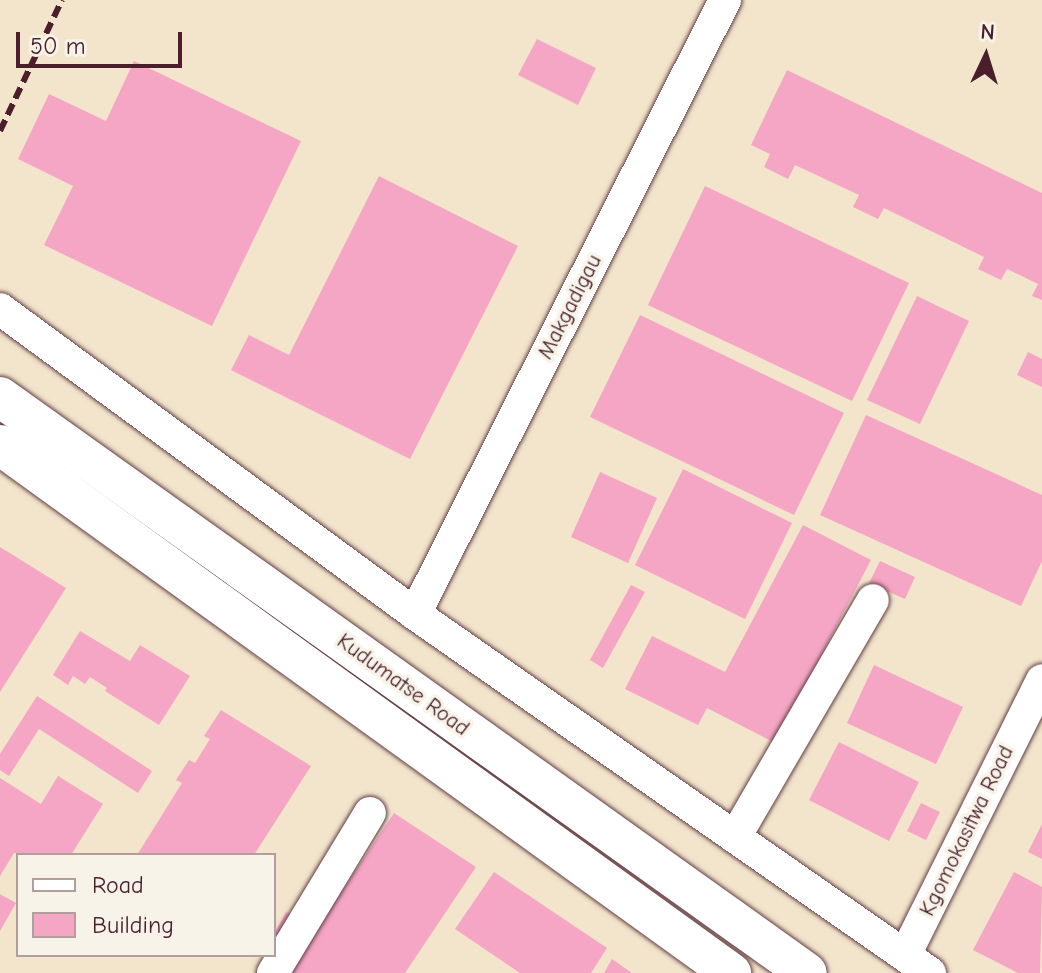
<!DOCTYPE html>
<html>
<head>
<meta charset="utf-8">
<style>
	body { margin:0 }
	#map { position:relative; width:1042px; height:973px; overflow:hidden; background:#f2e5cc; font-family:"Comic Neue",sans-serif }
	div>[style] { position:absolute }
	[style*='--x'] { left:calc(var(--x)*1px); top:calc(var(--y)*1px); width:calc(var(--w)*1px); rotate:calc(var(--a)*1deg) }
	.building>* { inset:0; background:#f5a6c5 }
	.roads { filter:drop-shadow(0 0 2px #633d43) drop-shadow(0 0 2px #633d43) }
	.minor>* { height:32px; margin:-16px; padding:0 16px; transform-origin:16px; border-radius:16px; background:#fff }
	.major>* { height:40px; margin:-20px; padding:0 20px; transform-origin:20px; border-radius:20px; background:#fff }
	.rail>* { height:6px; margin-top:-3px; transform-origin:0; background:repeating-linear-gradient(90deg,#4a1f2b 0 12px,transparent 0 18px) }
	span { translate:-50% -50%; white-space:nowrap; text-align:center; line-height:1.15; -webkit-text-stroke:7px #f7f3e8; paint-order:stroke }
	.street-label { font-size:22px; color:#4a1f2b }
	.legend { position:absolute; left:16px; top:853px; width:260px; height:104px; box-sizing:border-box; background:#f7f3e8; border:2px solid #b29e9c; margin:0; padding:10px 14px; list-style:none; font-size:24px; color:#4a1f2b }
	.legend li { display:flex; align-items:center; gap:16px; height:40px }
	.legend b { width:40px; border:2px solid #b29e9c }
	.north { position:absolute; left:946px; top:16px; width:80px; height:80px; -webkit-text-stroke:6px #f7f3e8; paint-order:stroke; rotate:4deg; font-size:22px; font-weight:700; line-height:32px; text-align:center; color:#4a1f2b }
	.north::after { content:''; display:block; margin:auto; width:28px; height:36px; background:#4a1f2b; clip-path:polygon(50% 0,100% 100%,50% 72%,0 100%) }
	.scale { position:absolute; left:16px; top:32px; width:166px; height:36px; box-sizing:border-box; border:4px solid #4a1f2b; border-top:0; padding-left:10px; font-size:24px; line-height:28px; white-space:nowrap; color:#4a1f2b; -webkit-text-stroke:6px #f7f3e8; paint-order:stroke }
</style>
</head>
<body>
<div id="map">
	<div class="building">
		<div style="clip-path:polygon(537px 39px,596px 68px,578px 105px,518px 75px)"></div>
		<div style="clip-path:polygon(134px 61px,301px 141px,212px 326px,44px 245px,73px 186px,18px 159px,49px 94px,106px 121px)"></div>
		<div style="clip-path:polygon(787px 70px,1042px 193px,1042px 300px,1032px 296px,1038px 284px,1007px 269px,1001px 280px,978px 269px,984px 257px,884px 208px,878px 219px,853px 207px,859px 195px,795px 165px,788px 179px,764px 167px,770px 154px,751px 145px)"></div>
		<div style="clip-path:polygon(379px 176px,518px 246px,410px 459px,231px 370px,249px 335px,289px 355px)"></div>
		<div style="clip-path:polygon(705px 186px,909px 283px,852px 401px,648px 305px)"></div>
		<div style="clip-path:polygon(917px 296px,969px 321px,920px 424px,867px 400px)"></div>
		<div style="clip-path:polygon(640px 315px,844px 413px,794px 515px,590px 417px)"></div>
		<div style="clip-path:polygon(1028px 352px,1042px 359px,1042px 387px,1017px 375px)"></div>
		<div style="clip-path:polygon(866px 415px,1042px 495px,1042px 561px,1021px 606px,820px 515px)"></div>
		<div style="clip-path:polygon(683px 469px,792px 523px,745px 619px,635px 565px)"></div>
		<div style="clip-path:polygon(600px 472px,657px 498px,628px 563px,571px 537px)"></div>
		<div style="clip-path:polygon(803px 525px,871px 560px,775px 743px,707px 708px,698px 725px,625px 689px,652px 636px,725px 672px)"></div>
		<div style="clip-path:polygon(0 547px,66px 588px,0 692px)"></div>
		<div style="clip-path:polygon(880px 561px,915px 577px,905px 599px,869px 583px)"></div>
		<div style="clip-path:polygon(631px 585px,645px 592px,603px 668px,590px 660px)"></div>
		<div style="clip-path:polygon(80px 631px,130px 661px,140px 645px,190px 676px,159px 725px,105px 691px,107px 688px,90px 677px,85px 684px,73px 676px,68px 685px,53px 675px)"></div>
		<div style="clip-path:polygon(874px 665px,963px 707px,936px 764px,847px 723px)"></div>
		<div style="clip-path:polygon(37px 696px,152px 771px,138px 793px,39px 729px,9px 776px,0 770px,0 754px)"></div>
		<div style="clip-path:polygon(221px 710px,311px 766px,254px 855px,137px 855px,182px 783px,176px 780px,189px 760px,195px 763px,210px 739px,204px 736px)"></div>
		<div style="clip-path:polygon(839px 742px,919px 782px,889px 841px,809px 800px)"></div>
		<div style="clip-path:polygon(58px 776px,103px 804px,71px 855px,14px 853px,0 876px,0 778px,41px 804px)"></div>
		<div style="clip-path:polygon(921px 803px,940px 812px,926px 840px,907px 831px)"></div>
		<div style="clip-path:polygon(394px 813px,476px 867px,405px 973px,287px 973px)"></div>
		<div style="clip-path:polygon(1042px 824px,1042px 859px,1028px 852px)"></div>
		<div style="clip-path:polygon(494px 872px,607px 948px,591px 973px,520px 973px,455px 929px)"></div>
		<div style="clip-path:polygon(1014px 872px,1042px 887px,1040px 973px,1018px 973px,973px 950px)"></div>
		<div style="clip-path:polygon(0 894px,16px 903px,0 931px)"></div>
		<div style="clip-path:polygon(286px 912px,301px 921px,288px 943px,274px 934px)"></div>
		<div style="clip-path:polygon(612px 959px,632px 973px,604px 973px)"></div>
	</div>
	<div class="roads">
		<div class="minor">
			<div style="--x:0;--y:309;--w:515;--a:36.31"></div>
			<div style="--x:415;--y:614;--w:628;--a:34.88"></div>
			<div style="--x:415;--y:614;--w:688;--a:-63.21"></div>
			<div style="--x:735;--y:837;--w:274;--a:-59.8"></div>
			<div style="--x:905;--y:955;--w:307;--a:-63.5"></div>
			<div style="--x:273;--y:973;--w:187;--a:-58.8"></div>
		</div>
		<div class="major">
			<div style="--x:0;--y:397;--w:991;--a:35.52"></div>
			<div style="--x:0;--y:445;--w:902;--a:35.84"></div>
		</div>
	</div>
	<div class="rail">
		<div style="--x:0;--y:131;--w:145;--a:-64.7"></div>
	</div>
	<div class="street-label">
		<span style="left:570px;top:307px;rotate:-63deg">Makgadigau</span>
		<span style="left:403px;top:685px;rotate:36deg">Kudumatse Road</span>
		<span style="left:967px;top:831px;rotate:-64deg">Kgomokasitwa Road</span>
	</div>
	<ul class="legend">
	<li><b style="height:10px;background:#fff"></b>Road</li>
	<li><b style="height:22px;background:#f5a6c5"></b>Building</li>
	</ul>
	<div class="north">N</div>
	<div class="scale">50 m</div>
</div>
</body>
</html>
